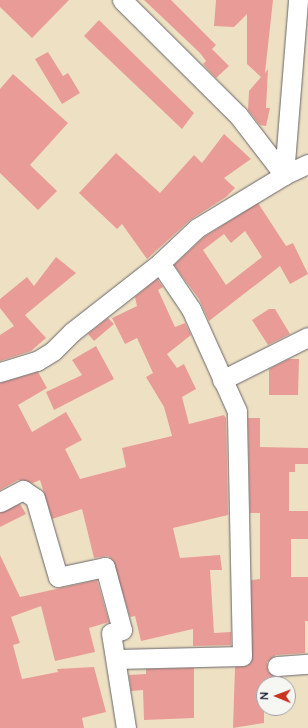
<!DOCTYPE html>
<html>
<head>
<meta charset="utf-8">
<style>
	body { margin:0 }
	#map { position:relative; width:308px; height:728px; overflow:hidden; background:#eee1c3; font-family:"Architects Daughter",sans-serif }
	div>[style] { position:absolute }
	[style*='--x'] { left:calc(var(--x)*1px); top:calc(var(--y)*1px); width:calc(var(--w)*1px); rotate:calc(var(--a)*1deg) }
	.building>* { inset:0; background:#e99c97 }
	.roads { filter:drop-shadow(0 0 1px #69656b) drop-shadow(0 0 1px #69656b) }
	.minor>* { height:19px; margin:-9.5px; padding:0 9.5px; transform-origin:9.5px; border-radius:9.5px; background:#fff }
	span { translate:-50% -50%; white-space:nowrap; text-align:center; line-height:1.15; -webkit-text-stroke:4px #f6f6f2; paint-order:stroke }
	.north { position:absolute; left:256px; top:676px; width:40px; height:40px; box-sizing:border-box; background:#f6f6f2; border:1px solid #a1a1a9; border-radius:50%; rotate:271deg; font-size:11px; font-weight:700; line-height:16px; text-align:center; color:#22223b }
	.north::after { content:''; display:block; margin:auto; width:14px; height:18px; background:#c8321e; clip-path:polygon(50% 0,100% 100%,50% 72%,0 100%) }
</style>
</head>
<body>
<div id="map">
	<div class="building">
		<div style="clip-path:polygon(0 0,69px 0,32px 38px,0 7px)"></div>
		<div style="clip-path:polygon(144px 0,171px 0,216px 45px,212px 49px,229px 66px,216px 78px,203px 64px,206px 61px,200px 53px)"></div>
		<div style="clip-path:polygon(216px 0,273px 0,265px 73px,268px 69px,266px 108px,270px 108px,266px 126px,260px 125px,248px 110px,249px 91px,261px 77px,247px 64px,247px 14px,234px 27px,214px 26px)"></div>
		<div style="clip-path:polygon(99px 20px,194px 113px,182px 129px,84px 36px)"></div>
		<div style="clip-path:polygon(48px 52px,63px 76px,68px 73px,80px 93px,62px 104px,35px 59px)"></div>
		<div style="clip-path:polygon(13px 74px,68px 123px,30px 165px,57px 191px,38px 210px,0 173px,0 89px)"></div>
		<div style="clip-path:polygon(224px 134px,251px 159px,224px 178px,235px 188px,226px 197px,190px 220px,147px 259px,122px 224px,117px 229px,79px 193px,116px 153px,160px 193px,194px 155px,202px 163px)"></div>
		<div style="clip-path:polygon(evenodd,258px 203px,286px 246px,293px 243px,308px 274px,290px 284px,280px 266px,209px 321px,199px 299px,174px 265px,204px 237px,258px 203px,245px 231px,262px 257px,226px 285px,203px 250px,224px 234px,231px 243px,245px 231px)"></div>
		<div style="clip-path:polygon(56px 257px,76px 273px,25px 315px,46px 338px,31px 351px,0 361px,0 335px,14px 326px,0 308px,0 299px,27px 277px,34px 286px)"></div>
		<div style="clip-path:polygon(157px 279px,163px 287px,158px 290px,175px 327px,185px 323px,191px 335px,167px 354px,177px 368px,184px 364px,196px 389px,182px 397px,189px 424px,224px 415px,226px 418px,228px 515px,173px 528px,180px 558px,220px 555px,222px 570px,210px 570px,214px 633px,231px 632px,231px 645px,193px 646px,193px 629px,141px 641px,135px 616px,130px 617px,113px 560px,108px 556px,94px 558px,82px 509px,52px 519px,40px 480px,33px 483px,18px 480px,0 490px,0 383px,38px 372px,47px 388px,18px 405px,32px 432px,66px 412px,82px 440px,65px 449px,80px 479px,126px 467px,122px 448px,172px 436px,164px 407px,146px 377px,153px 373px,137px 338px,125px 344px,112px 318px,137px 306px,135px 297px)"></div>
		<div style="clip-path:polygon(269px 309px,275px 309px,290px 334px,268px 345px,252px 320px)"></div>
		<div style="clip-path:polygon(108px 318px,114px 324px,94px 341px,88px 334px)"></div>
		<div style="clip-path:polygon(96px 346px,114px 379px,54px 410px,46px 392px,82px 375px,72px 360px)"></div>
		<div style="clip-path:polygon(289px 359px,299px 359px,298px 395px,269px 395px,269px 369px)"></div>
		<div style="clip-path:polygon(248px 418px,260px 418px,260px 447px,308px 448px,308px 464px,295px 464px,295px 472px,289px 472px,289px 511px,308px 511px,308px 539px,291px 539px,291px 577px,308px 577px,308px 621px,305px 621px,305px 653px,276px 655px,267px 662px,268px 672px,283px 677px,283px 684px,264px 684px,264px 723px,233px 728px,235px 667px,247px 666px,252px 661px,251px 580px,260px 579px,260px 513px,250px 513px)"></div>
		<div style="clip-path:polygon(20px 504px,26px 514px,0 527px,0 513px)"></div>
		<div style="clip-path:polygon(0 555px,20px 597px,97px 580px,109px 622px,89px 628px,95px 652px,55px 661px,41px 606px,11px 617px,20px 643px,13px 645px,22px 679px,58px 672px,57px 669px,94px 667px,106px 712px,82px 718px,84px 728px,0 728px)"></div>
		<div style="clip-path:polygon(194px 668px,194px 718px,144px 720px,143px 690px,131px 691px,129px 675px,146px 674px,146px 669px)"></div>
	</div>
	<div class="roads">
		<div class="minor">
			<div style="--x:122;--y:0;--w:163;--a:44.8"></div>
			<div style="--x:238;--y:115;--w:76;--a:52.5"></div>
			<div style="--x:284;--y:175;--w:176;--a:-85.4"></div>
			<div style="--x:0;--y:372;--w:39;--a:-17"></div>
			<div style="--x:37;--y:361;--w:19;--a:-32"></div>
			<div style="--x:53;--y:351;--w:27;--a:-45"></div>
			<div style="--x:72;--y:332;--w:112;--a:-38.1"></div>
			<div style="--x:160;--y:263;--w:51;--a:-43.4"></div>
			<div style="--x:197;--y:228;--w:102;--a:-31.3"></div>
			<div style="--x:284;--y:175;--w:26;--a:-25"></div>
			<div style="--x:222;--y:380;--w:96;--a:-26.6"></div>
			<div style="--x:0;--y:502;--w:26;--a:-28"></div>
			<div style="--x:23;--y:490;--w:14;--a:34"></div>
			<div style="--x:35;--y:498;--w:82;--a:73.8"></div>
			<div style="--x:58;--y:577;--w:48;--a:-12"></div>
			<div style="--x:105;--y:567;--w:65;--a:74.9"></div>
			<div style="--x:122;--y:630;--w:11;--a:165"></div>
			<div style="--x:111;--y:633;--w:96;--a:81"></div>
			<div style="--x:117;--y:659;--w:125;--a:-1.4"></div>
			<div style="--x:242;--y:656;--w:245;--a:-91.2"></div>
			<div style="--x:237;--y:411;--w:112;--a:-114.3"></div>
			<div style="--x:191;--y:309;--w:55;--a:-124"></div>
			<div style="--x:277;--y:666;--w:31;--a:-4"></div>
		</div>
	</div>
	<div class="north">N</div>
</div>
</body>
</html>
